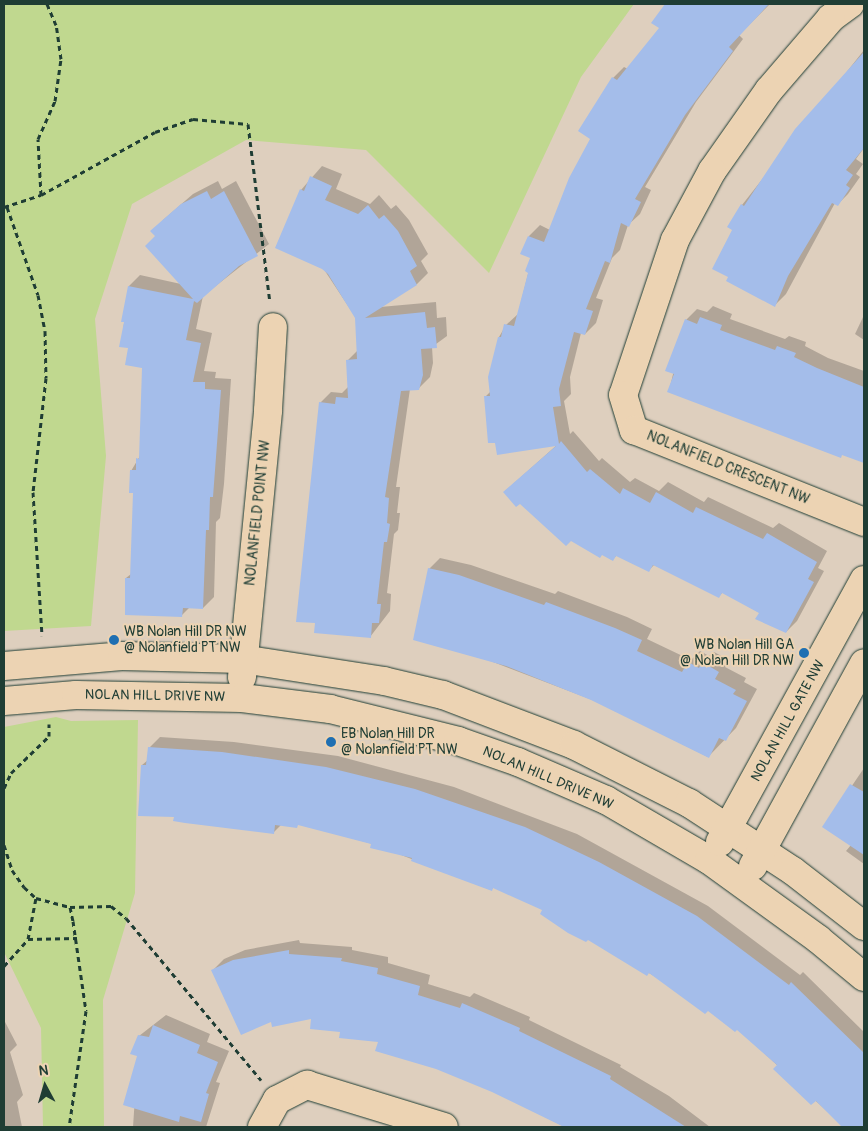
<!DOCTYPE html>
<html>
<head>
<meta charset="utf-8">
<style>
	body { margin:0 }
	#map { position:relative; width:868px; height:1131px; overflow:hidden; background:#decfbe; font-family:Pangolin,sans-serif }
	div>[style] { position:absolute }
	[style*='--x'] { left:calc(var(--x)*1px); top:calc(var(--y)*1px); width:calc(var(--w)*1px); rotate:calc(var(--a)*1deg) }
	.green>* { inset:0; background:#c0d88f }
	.shadow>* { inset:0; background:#0003 }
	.building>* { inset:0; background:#a4bdea }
	.path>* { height:3px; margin-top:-1.5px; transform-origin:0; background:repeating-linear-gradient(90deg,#1f3d34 0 5px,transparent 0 9px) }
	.roads { filter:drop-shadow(0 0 1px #1f3d34) drop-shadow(0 0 1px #1f3d34) }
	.minor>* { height:28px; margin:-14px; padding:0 14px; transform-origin:14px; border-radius:14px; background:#ecd3b3 }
	.dots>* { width:14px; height:14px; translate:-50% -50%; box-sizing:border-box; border:2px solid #ecd3b3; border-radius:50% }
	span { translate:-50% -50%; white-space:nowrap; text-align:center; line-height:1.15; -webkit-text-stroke:4px #ecd3b3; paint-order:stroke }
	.street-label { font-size:14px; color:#1f3d34 }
	.poi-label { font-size:14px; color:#1f3d34 }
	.left { translate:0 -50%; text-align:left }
	.right { translate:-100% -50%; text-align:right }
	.frame { position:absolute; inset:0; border:5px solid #1f3d34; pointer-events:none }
	.north { position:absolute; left:20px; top:1061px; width:50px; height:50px; -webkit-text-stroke:4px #ecd3b3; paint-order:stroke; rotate:354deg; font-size:14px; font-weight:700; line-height:20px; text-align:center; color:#1f3d34 }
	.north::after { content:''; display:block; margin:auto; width:18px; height:22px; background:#1f3d34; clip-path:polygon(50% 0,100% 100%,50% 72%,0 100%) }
</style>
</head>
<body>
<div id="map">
	<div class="green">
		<div style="clip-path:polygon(4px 4px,634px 4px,581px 77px,489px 273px,366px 150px,246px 140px,132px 204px,95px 319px,106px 456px,91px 626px,4px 631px)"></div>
		<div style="clip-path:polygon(56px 717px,71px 721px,138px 720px,135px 893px,103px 1000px,104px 1127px,43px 1127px,41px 1028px,4px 952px,4px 727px)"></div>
	</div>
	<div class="shadow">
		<div style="clip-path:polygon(667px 4px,770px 4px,739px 35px,743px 39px,696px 102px,645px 187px,651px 190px,640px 214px,628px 225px,620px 250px,612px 258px,596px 298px,603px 300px,596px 323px,585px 334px,581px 333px,570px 377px,571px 394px,564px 401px,570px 434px,573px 431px,599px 461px,602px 458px,630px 482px,635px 478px,659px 491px,668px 482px,704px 502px,708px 497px,773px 528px,779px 523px,827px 551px,818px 568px,824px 571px,797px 621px,786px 632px,760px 613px,723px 592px,719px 596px,654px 565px,649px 570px,617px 555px,612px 560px,504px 492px,558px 444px,485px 397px,491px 391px,499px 337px,506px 325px,518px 314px,532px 258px,529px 236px,540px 225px,550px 230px,592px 138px,613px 78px,624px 67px,628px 69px,660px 28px,653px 22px)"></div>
		<div style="clip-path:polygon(864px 50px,864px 148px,856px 159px,863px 164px,856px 174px,860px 177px,848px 194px,838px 204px,835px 203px,786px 294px,775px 305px,729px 277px,734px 229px,742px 205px)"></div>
		<div style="clip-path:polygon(322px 166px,342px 174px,336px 189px,370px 204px,379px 195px,391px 209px,396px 205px,409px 220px,428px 254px,421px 261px,428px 273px,417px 284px,380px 307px,436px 302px,437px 318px,446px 317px,447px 336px,432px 347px,433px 363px,430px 377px,419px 388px,410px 389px,396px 487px,400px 487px,397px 513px,400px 513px,398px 530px,394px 534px,387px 593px,391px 594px,390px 611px,370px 637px,320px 403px,331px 392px,342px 393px,349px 386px,347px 361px,358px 350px,356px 318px,323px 268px,276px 247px,301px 190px)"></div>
		<div style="clip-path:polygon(218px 181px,222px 189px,236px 181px,269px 244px,203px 296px,196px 329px,212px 333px,204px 371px,216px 372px,215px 378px,231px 379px,224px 484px,220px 518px,216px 522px,214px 597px,203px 608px,190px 607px,182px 615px,126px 578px,131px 574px,134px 492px,131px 471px,140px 456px,143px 367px,130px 347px,121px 346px,129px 286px,140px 275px,181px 284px,156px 236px,163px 220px,193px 194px)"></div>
		<div style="clip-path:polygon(713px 306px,732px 314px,730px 319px,785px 339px,789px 336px,806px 342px,805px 346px,828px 358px,864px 371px,864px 462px,669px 391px,686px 320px,697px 309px,707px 312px)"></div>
		<div style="clip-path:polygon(864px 315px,864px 340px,855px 334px)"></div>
		<div style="clip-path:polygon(440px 558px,471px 565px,555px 594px,558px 591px,627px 617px,652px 629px,647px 639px,691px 660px,700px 651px,709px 656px,714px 652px,729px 660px,725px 667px,746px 678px,744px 682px,757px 689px,736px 728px,708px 757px,603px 704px,480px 657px,429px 569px)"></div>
		<div style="clip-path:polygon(160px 737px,234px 742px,338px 756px,454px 787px,577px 834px,708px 906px,800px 975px,803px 972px,864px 1032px,864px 1127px,844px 1127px,737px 1028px,709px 1009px,544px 910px,494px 887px,491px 890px,373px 844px,299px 824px,281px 825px,273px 833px,175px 816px,142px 765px,148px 760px,149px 748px)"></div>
		<div style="clip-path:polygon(864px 768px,864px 864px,846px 851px,851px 845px,824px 827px)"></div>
		<div style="clip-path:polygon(299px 940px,300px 943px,352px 947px,352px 950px,388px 957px,388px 963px,430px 975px,428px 984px,470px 997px,474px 993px,530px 1017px,529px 1020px,621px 1065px,620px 1067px,669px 1096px,710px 1127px,565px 1127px,492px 1090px,379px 1041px,341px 1031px,213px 970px,224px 959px,245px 950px)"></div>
		<div style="clip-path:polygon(166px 1015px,210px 1034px,207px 1042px,229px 1051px,216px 1082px,220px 1083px,206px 1127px,133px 1127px,139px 1036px)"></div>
		<div style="clip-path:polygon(4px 1020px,17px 1045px,10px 1052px,23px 1095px,17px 1102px,22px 1127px,4px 1127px)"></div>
	</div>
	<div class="building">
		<div style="clip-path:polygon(665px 4px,769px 4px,729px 47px,733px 51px,685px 115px,635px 199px,641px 202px,629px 227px,621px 223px,610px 263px,605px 261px,586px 309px,593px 311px,585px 335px,574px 332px,559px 389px,561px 406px,553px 407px,559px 444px,561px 441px,587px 472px,590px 469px,620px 494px,623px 488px,650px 503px,656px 492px,693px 513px,696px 507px,763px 539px,767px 533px,817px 562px,808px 579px,814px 582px,786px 633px,755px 619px,759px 613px,722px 593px,719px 598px,653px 565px,649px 572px,616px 556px,613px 561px,602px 555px,600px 558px,571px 541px,566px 546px,520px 504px,516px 507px,503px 492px,556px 446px,497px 455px,495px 443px,488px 443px,484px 396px,490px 396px,488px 377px,498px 337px,501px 337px,504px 324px,514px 326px,528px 273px,525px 271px,530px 258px,520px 254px,528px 236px,544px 242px,569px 178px,590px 139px,578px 131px,612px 77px,617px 80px,659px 28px,651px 23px)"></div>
		<div style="clip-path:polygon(864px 52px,864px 148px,846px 170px,853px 175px,846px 185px,850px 188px,838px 206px,832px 203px,788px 276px,775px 307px,726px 281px,728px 277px,712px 269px,732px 230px,727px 227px,741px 204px,744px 206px,795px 129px)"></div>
		<div style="clip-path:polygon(310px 176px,332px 186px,325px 200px,358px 214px,368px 205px,379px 219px,384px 215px,398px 231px,417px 266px,410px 271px,417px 285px,365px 318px,425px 312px,427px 328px,435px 327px,437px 348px,421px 349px,423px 375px,419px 390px,401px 391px,385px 497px,389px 498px,387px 523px,390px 524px,387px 542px,384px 542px,377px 604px,381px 604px,379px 623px,372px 623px,371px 638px,314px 633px,315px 623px,296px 622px,319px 402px,335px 404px,336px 397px,348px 398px,346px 360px,357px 359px,355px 318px,328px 274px,322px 269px,275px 248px,300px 189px,304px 191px)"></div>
		<div style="clip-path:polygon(207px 191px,211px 199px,224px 191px,258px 256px,239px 266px,197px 303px,194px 301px,186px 340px,201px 343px,193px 382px,205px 382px,205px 389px,221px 390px,213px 497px,210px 497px,209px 530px,206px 530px,203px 609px,183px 608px,182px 617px,125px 615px,125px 578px,130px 578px,133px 493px,129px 493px,130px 470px,136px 470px,136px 458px,139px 459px,142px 368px,125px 365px,128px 348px,119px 347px,124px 322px,121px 322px,128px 286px,193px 299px,145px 246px,155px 236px,150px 231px,181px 204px)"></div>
		<div style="clip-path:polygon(700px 317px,722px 325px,720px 330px,775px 350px,777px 346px,796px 353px,794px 357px,817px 368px,864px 387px,864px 463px,842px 455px,841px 458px,667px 392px,674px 374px,665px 371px,685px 319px,697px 324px)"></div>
		<div style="clip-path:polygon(428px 568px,459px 575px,544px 605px,546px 602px,615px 628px,642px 640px,637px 651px,682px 672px,688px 662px,699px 668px,702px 662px,719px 672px,715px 679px,736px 690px,733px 694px,747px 701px,726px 741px,719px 738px,709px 758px,591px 700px,506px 666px,413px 640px)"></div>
		<div style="clip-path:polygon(148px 747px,222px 752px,326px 767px,415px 789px,525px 827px,599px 862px,697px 916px,789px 985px,791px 982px,864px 1053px,864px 1127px,842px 1127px,816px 1101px,811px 1105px,773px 1069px,777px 1065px,737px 1030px,735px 1032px,708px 1011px,705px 1014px,649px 973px,647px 976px,588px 940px,586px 942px,568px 933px,540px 914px,542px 910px,493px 888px,492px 891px,411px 861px,412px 858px,370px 848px,371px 844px,298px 825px,297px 828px,275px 825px,274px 834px,185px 823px,173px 821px,174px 817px,138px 816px,141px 765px,146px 765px)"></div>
		<div style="clip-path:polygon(850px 784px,864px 792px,864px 855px,822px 827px)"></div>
		<div style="clip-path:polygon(289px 950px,289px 954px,342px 958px,341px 961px,378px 968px,377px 974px,420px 986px,418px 995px,460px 1008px,462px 1003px,520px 1028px,519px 1031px,611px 1076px,610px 1079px,686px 1127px,564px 1127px,492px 1092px,436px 1069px,375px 1051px,378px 1042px,339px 1038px,340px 1032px,310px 1029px,311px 1019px,272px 1027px,271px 1022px,241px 1035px,211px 970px,233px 960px)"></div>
		<div style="clip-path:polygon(153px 1025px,200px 1045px,197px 1053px,218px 1062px,206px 1093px,209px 1094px,201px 1122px,180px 1116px,179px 1122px,123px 1105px,137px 1056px,130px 1054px,138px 1035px,149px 1037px)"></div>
	</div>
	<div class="path">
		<div style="--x:41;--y:195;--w:56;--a:-93.1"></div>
		<div style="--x:38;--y:139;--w:42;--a:-65.9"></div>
		<div style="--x:55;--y:101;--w:42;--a:-81.9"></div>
		<div style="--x:61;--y:59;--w:34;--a:-98"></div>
		<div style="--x:56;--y:25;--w:23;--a:-113"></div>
		<div style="--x:4;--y:207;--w:39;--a:-18"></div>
		<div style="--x:41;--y:195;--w:130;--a:-28.9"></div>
		<div style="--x:155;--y:132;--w:40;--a:-18.9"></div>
		<div style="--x:193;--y:119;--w:55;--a:5.2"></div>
		<div style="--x:248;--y:124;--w:179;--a:83"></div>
		<div style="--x:7;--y:207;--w:93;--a:70.6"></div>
		<div style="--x:38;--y:295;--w:37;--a:79"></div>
		<div style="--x:45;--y:331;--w:47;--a:88.8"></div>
		<div style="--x:46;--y:378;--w:115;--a:96.5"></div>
		<div style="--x:33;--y:492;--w:144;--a:86.4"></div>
		<div style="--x:4;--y:788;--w:17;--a:-65"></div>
		<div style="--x:11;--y:773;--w:53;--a:-44.2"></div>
		<div style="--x:49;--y:736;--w:12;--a:-90"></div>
		<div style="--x:4;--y:845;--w:26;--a:72"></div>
		<div style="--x:12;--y:870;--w:21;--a:55"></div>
		<div style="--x:24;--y:887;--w:16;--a:43"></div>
		<div style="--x:36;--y:898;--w:35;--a:15"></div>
		<div style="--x:70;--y:907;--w:14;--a:78"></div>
		<div style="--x:73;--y:921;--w:91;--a:81.8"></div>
		<div style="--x:86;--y:1011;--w:117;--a:98.3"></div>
		<div style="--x:70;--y:907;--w:41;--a:-1.4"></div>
		<div style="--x:111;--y:906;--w:19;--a:39"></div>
		<div style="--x:126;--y:918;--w:211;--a:50.2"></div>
		<div style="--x:28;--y:939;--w:49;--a:-1.2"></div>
		<div style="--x:4;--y:966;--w:36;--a:-48"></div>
		<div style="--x:28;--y:939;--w:42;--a:-79"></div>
	</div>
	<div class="roads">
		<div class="minor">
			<div style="--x:850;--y:4;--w:24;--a:144"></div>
			<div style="--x:831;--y:18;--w:95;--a:130.7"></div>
			<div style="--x:769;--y:90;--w:99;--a:125.1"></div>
			<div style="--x:712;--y:171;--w:78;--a:118.2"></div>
			<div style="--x:675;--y:240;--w:163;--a:108.5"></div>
			<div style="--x:623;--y:395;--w:37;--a:73"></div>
			<div style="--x:634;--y:430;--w:248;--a:21.8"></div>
			<div style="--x:4;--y:666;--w:118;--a:-4.8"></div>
			<div style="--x:122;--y:656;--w:120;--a:1.4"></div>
			<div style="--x:242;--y:659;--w:144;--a:8.8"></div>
			<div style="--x:384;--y:681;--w:61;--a:13.3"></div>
			<div style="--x:443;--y:695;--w:140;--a:20.9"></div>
			<div style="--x:574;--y:745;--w:129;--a:26.8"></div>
			<div style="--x:689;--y:803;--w:124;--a:33.2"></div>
			<div style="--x:793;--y:871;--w:90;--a:37.8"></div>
			<div style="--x:242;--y:677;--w:268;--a:-84.4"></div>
			<div style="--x:268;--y:410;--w:83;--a:-86.6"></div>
			<div style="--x:4;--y:701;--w:72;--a:-4.8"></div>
			<div style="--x:76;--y:695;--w:166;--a:1"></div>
			<div style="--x:242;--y:698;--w:89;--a:7.1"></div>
			<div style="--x:330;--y:709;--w:132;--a:14"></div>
			<div style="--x:458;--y:741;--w:64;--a:19.3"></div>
			<div style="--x:518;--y:762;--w:96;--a:23.4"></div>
			<div style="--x:606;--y:800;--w:119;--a:30.2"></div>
			<div style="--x:709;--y:860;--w:135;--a:35.9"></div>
			<div style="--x:818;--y:939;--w:60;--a:39.6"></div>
			<div style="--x:720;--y:842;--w:299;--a:-61.2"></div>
			<div style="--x:753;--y:866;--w:231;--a:-61.3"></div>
			<div style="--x:262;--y:1127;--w:31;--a:-61"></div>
			<div style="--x:277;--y:1100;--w:34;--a:-27"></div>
			<div style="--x:307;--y:1085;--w:143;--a:17"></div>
		</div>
	</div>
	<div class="dots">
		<div style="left:114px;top:640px;background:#1f6fb2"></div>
		<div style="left:804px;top:653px;background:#1f6fb2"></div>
		<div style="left:331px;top:742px;background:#1f6fb2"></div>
	</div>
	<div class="street-label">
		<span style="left:728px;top:468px;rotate:22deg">NOLANFIELD CRESCENT NW</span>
		<span style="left:258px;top:513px;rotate:-84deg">NOLANFIELD POINT NW</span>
		<span style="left:155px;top:696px;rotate:1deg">NOLAN HILL DRIVE NW</span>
		<span style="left:788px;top:721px;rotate:-61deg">NOLAN HILL GATE NW</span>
		<span style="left:548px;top:778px;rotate:23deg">NOLAN HILL DRIVE NW</span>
	</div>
	<div class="poi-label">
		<span class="left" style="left:124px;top:640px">WB Nolan Hill DR NW<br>@ Nolanfield PT NW</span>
		<span class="right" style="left:794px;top:653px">WB Nolan Hill GA<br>@ Nolan Hill DR NW</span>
		<span class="left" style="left:341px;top:742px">EB Nolan Hill DR<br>@ Nolanfield PT NW</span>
	</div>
	<div class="frame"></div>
	<div class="north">N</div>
</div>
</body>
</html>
